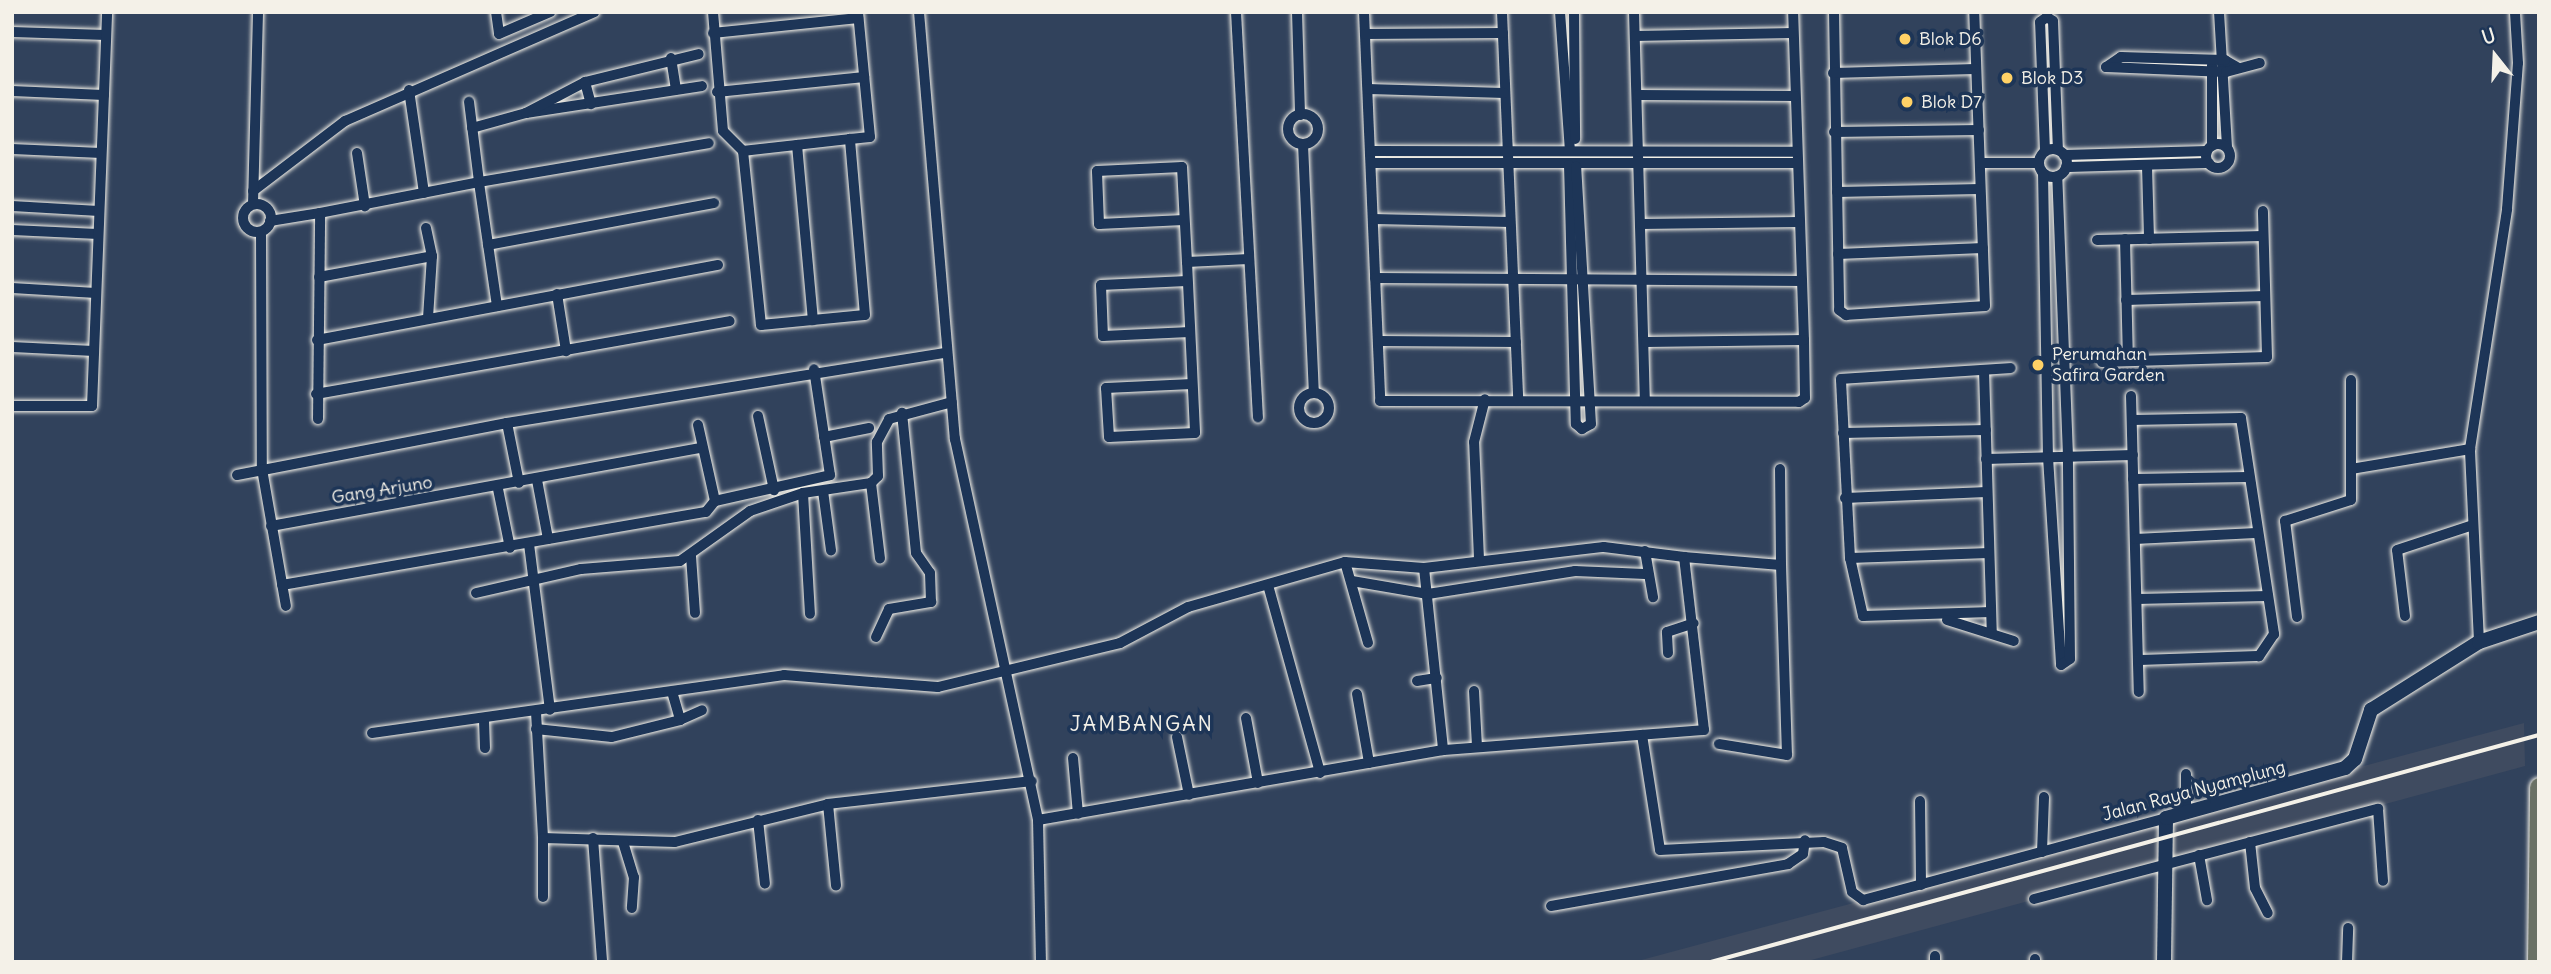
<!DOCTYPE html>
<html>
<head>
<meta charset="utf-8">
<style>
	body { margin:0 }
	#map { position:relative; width:2551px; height:974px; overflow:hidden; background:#31425c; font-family:Delius,sans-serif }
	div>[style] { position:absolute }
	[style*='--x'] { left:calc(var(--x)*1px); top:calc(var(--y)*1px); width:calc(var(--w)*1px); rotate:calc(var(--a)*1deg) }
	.built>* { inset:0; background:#3f4b60 }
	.roads { filter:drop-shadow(0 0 2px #f4f1e8) drop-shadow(0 0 2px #f4f1e8) }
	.minor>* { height:10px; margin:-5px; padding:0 5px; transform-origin:5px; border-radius:5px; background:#1d3557 }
	.minor>.ring { margin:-5px; padding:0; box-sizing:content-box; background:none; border:10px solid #1d3557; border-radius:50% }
	.tertiary>* { height:14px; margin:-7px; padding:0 7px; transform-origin:7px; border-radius:7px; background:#1d3557 }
	.motorway>* { height:19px; margin:-9.5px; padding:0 9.5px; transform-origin:9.5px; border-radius:9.5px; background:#6a7165 }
	.rail>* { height:3.5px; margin:-1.75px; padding:0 1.75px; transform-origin:1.75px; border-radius:1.75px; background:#f4f1e8 }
	.dots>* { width:19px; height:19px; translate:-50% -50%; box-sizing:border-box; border:4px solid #1d3557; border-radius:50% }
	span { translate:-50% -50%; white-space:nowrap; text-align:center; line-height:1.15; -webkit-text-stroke:7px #1d3557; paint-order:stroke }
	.poi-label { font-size:18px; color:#f4f1e8 }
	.left { translate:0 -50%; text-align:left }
	.street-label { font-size:18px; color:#f4f1e8 }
	.quarter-label { font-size:21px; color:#f4f1e8; letter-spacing:2px }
	.frame { position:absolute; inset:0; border:14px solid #f4f1e8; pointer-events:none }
	.north { position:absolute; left:2460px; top:21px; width:70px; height:70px; -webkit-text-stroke:5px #1d3557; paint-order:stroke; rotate:342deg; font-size:19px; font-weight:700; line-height:28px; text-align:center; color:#f4f1e8 }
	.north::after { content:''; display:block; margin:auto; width:24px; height:32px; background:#f4f1e8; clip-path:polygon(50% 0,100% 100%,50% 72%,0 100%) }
</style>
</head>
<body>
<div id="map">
	<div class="built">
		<div style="clip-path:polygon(2524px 723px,2525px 766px,1804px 962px,1634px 962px)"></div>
	</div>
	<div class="roads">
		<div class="minor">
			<div style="--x:496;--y:12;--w:22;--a:82"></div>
			<div style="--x:499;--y:34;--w:56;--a:-23.3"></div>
			<div style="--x:713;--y:12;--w:119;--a:85.2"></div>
			<div style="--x:723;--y:131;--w:28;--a:45"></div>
			<div style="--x:743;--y:151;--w:175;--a:84.1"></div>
			<div style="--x:761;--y:325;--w:104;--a:-5.5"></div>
			<div style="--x:865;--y:315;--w:177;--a:-94.9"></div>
			<div style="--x:850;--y:139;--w:20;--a:-6"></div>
			<div style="--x:870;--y:137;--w:126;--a:-95.5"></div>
			<div style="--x:919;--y:12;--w:429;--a:85.2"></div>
			<div style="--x:955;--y:439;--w:390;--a:77.7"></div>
			<div style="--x:1038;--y:820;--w:142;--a:88.8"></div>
			<div style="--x:1236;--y:12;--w:406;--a:86.9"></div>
			<div style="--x:1297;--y:12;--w:103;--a:88.3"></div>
			<div style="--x:1364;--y:12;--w:389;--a:87.6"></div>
			<div style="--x:1380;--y:401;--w:419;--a:0.1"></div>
			<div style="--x:1799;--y:402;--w:7;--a:-34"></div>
			<div style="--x:1805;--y:398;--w:58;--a:-91"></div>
			<div style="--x:1804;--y:340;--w:328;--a:-91.9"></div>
			<div style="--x:1502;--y:12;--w:388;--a:87.6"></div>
			<div style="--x:1560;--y:12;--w:139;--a:85.9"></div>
			<div style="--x:1574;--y:12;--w:127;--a:89.5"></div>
			<div style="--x:1634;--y:12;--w:389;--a:88.4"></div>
			<div style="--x:1834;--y:12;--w:298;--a:89"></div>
			<div style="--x:1839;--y:310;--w:9;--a:36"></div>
			<div style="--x:1846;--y:315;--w:139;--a:-3.7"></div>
			<div style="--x:1985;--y:306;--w:294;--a:-92.1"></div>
			<div style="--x:2219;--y:12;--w:135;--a:86.6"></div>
			<div style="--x:12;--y:32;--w:94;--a:1.8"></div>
			<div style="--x:713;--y:33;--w:146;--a:-5.9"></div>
			<div style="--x:1365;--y:34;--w:138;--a:-0.4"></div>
			<div style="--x:1635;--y:36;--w:158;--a:-1.1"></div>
			<div style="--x:671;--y:58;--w:32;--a:81"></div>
			<div style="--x:2212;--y:65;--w:81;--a:90"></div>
			<div style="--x:2237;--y:67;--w:14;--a:-150"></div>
			<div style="--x:2225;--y:60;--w:104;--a:-178.3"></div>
			<div style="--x:2121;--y:57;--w:18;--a:146"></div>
			<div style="--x:2106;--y:67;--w:120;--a:2.4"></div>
			<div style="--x:2226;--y:72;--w:35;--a:-15"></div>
			<div style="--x:1833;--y:73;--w:142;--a:-1.6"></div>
			<div style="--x:585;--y:82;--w:117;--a:-13.8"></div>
			<div style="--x:1368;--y:89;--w:136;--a:1.7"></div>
			<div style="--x:409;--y:90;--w:104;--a:81.7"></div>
			<div style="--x:12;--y:91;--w:92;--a:2.5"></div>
			<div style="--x:717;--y:92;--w:148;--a:-5.8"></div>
			<div style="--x:1638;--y:95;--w:157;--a:0.4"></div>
			<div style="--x:526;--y:113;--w:178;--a:-8.7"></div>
			<div class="ring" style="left:1288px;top:114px;width:20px;height:20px"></div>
			<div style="--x:472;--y:128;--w:56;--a:-15.5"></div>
			<div style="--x:526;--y:113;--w:67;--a:-27.7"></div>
			<div style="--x:585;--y:82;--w:23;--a:75"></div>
			<div style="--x:1834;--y:132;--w:145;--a:-0.8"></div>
			<div style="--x:1303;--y:144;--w:249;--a:87.5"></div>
			<div class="ring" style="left:2206px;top:144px;width:14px;height:14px"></div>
			<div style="--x:797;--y:145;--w:176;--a:84.8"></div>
			<div style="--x:12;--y:149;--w:89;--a:2.6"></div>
			<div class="ring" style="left:2039px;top:149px;width:18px;height:18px"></div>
			<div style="--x:743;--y:151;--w:108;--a:-6.4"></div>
			<div style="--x:1371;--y:151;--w:426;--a:0.1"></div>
			<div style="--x:2045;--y:151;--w:129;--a:-92.2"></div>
			<div style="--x:2040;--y:22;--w:9;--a:-36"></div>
			<div style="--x:2047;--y:17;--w:7;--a:34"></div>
			<div style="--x:2053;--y:21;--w:129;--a:87.8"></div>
			<div style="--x:357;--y:153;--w:54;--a:81.4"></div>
			<div style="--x:2064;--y:155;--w:143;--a:-1.6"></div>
			<div style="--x:1371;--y:163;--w:427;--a:0"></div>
			<div style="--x:1980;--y:163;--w:59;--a:0"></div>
			<div style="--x:1569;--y:165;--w:259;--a:88.5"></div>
			<div style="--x:1576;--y:424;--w:8;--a:40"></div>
			<div style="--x:1582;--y:429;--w:10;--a:-29"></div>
			<div style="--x:1591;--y:424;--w:258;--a:-93.3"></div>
			<div style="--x:2147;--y:166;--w:73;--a:88.4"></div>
			<div style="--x:2066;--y:167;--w:143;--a:-1.6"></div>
			<div style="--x:2043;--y:173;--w:284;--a:89"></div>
			<div style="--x:2048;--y:457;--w:208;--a:86.4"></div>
			<div style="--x:2061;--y:665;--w:11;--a:-34"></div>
			<div style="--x:2070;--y:659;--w:203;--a:-90.6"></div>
			<div style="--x:2068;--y:456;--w:280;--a:-92.2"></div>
			<div style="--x:253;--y:191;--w:116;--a:-37.3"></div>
			<div style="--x:345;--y:121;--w:272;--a:-23.6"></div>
			<div style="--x:1837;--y:192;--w:143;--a:-1.2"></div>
			<div style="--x:253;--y:204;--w:192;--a:-88.5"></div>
			<div class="ring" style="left:243px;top:204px;width:18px;height:18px"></div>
			<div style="--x:12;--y:206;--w:87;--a:3.3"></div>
			<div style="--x:1373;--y:219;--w:137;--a:1.3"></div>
			<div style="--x:1184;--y:220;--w:85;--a:177.3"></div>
			<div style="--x:1099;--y:224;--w:53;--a:-92.2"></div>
			<div style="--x:1097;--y:171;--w:85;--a:-2.7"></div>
			<div style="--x:1182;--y:167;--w:95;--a:87"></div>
			<div style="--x:1187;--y:262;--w:171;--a:87.3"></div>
			<div style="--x:1195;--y:433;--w:86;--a:177.3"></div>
			<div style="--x:1109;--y:437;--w:49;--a:-93.5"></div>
			<div style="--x:1106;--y:388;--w:86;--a:-2.7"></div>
			<div style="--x:270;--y:221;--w:51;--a:-9.1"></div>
			<div style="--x:1641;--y:224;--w:159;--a:-0.7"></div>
			<div style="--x:426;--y:228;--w:29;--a:78"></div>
			<div style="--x:432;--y:256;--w:62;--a:93.7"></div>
			<div style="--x:12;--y:230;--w:86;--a:2.7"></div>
			<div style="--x:261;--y:232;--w:237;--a:89.8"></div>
			<div style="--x:262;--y:469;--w:139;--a:80.1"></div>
			<div style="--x:2125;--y:239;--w:122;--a:88.6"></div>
			<div style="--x:2097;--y:240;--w:166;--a:-1.4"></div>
			<div style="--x:488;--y:245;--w:230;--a:-10.5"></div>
			<div style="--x:1838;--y:254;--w:145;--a:-2.4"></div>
			<div style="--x:1187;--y:262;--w:62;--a:-2.8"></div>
			<div style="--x:319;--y:277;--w:115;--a:-10.5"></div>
			<div style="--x:1375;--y:278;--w:427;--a:0.4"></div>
			<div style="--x:1187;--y:281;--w:86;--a:177.3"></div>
			<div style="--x:1101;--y:285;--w:51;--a:87.8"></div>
			<div style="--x:1103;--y:336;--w:87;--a:-2.6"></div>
			<div style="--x:12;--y:288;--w:84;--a:3.4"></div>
			<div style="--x:557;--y:294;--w:58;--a:81"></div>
			<div style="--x:2126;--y:300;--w:139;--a:-1.6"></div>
			<div style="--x:497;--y:306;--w:125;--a:-98.3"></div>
			<div style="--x:479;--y:182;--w:233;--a:-9.6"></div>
			<div style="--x:317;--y:340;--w:408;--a:-10.6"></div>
			<div style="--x:1378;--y:341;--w:138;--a:0.4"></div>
			<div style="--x:1646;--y:342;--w:158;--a:-0.7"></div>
			<div style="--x:12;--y:347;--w:82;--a:2.8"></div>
			<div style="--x:2102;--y:362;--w:165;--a:-1.7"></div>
			<div style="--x:2267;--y:357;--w:146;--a:-91.6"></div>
			<div style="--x:1984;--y:370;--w:262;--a:88.3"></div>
			<div class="ring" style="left:1299px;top:393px;width:20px;height:20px"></div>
			<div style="--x:316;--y:394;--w:420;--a:-10"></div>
			<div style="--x:2131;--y:396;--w:296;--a:88.5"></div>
			<div style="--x:12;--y:406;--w:80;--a:0"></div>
			<div style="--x:92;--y:406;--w:394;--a:-87.8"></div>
			<div style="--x:758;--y:416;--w:76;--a:77.8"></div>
			<div style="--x:318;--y:419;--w:206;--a:-89.4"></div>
			<div style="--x:320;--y:213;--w:162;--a:-11"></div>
			<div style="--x:479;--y:182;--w:81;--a:-97.1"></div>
			<div style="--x:2132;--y:420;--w:109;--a:-1.1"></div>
			<div style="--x:2241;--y:418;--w:219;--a:81.3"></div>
			<div style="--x:2274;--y:634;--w:27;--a:124"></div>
			<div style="--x:2259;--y:656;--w:121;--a:178.1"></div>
			<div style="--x:507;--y:423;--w:61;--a:78.7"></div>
			<div style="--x:1843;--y:433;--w:143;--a:-1.2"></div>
			<div style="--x:824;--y:437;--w:46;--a:-11.3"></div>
			<div style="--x:1986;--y:459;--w:147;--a:-1.6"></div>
			<div style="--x:1780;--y:469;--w:96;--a:89.4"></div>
			<div style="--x:2351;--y:469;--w:121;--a:-9.5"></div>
			<div style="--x:237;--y:475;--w:275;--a:-10.9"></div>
			<div style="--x:507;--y:423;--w:445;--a:-9.1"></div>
			<div style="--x:2133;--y:479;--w:115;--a:-1"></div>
			<div style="--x:537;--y:480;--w:60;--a:79.4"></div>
			<div style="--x:871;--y:483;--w:76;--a:83.2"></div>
			<div style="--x:498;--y:489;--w:60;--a:78.5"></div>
			<div style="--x:823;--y:491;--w:60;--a:82.3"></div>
			<div style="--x:803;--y:493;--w:121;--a:86.7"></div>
			<div style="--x:1845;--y:498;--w:142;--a:-2.4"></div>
			<div style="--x:715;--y:501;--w:118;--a:-12.7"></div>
			<div style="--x:830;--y:475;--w:107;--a:-98.6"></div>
			<div style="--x:271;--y:526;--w:438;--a:-10.3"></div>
			<div style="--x:2135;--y:539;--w:121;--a:-2.8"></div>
			<div style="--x:529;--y:544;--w:167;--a:82.8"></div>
			<div style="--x:1645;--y:551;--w:47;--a:80.1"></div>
			<div style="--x:691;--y:556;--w:57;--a:86"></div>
			<div style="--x:1684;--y:557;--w:97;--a:4.7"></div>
			<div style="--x:1781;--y:565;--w:190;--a:88.2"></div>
			<div style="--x:1787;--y:755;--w:69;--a:-170.8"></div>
			<div style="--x:1850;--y:558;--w:139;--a:-2.1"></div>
			<div style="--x:1479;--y:559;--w:117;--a:-92.4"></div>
			<div style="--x:1474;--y:442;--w:44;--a:-75.7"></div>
			<div style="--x:1345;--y:562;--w:84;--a:74.1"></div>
			<div style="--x:1424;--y:568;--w:183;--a:84"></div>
			<div style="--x:1352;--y:581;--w:77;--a:9.7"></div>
			<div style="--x:1428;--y:594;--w:149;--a:-8.9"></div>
			<div style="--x:1575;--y:571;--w:70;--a:2.5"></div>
			<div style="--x:282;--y:585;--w:430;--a:-9.8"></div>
			<div style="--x:706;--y:512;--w:14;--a:-51"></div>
			<div style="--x:715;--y:501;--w:78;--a:-102.6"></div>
			<div style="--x:1268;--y:585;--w:195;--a:74.5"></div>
			<div style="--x:476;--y:593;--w:108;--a:-12.9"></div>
			<div style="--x:581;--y:569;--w:99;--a:-4.6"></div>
			<div style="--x:680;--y:561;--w:86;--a:-35.5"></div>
			<div style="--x:750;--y:511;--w:56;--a:-18.8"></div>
			<div style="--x:803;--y:493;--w:69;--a:-8.4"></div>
			<div style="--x:871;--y:483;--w:10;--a:-45"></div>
			<div style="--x:878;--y:476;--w:34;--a:-92"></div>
			<div style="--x:877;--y:442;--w:26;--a:-62"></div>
			<div style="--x:889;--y:419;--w:65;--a:-15.1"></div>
			<div style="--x:2137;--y:599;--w:131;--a:-1.3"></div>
			<div style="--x:1991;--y:612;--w:128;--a:178.2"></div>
			<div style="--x:1863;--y:616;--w:59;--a:-102.6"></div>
			<div style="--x:1850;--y:558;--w:179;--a:-92.9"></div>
			<div style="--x:1841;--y:379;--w:170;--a:-3.7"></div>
			<div style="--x:2405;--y:616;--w:66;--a:-96.9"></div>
			<div style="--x:2397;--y:550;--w:80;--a:-18.2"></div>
			<div style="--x:2297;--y:617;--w:97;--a:-97.1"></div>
			<div style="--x:2285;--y:521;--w:69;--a:-17.7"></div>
			<div style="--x:2351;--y:500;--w:120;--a:-90"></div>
			<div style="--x:1947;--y:620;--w:70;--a:17.4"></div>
			<div style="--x:876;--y:637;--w:31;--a:-65"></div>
			<div style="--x:889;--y:609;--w:43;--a:-9.5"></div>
			<div style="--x:931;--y:602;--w:29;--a:-92"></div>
			<div style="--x:930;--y:573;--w:24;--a:-125"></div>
			<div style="--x:916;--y:553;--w:141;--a:-95.7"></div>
			<div style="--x:2479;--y:642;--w:193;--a:-92.7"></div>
			<div style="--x:2470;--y:449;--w:243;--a:-81.2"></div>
			<div style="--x:2507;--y:209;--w:146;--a:-85.7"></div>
			<div style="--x:2518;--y:63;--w:51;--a:-93.4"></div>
			<div style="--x:1668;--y:653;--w:21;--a:-93"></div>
			<div style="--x:1667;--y:632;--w:28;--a:-18"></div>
			<div style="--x:1417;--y:681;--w:20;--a:-9"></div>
			<div style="--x:1474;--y:691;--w:56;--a:86.9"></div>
			<div style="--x:1357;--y:694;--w:70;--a:80.1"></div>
			<div style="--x:673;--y:695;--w:26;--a:74"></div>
			<div style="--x:680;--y:720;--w:24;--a:-24"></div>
			<div style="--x:536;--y:712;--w:126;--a:86.8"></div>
			<div style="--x:543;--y:838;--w:132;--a:1.7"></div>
			<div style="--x:675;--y:842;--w:158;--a:-13.9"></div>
			<div style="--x:828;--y:804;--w:205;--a:-6.4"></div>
			<div style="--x:1246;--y:718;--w:66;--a:79.5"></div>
			<div style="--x:484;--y:720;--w:28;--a:88"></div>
			<div style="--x:536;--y:729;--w:76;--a:6"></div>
			<div style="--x:612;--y:737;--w:70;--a:-14"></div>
			<div style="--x:372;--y:733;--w:416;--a:-8"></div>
			<div style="--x:784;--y:675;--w:154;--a:4.5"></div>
			<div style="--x:938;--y:687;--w:187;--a:-13.6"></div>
			<div style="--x:1120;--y:643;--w:77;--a:-27.9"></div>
			<div style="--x:1188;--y:607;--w:163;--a:-16"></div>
			<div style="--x:1345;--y:562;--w:79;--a:4.3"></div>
			<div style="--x:1424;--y:568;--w:181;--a:-6.7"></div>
			<div style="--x:1604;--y:547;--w:81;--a:7.1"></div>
			<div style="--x:1684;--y:557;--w:174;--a:83.4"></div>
			<div style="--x:1704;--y:730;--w:262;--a:175.6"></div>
			<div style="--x:1443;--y:750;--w:411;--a:170.2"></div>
			<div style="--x:1642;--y:735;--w:116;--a:81.1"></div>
			<div style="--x:1660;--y:850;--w:164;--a:-2.8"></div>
			<div style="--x:1824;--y:842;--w:19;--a:18"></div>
			<div style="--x:1842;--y:848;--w:45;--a:77.2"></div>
			<div style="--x:1852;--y:892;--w:14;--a:36"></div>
			<div style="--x:1863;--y:900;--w:314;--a:-15.1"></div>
			<div style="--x:1177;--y:737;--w:59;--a:78.3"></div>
			<div style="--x:1073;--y:758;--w:56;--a:84.9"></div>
			<div style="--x:1920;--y:801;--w:84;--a:89.3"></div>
			<div style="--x:828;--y:804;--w:82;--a:84.4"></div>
			<div style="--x:2186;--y:812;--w:38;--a:-90"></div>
			<div style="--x:758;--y:820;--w:64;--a:83.8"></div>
			<div style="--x:543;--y:838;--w:59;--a:90"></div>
			<div style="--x:593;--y:838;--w:124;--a:85.8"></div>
			<div style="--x:623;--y:842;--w:37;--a:73"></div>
			<div style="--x:634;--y:877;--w:31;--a:94"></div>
			<div style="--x:2250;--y:842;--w:46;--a:83.8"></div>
			<div style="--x:2255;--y:888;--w:28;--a:63"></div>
			<div style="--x:2042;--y:852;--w:55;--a:-87.9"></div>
			<div style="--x:2199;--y:855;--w:46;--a:79.9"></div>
			<div style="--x:2034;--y:899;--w:356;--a:-14.7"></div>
			<div style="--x:2378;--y:809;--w:72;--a:86"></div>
			<div style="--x:1551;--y:906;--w:241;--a:-10"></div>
			<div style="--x:1788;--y:864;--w:18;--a:-34"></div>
			<div style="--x:1803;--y:854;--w:14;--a:-82"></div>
			<div style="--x:2035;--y:959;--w:3;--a:90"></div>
			<div style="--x:1935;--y:962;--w:6;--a:-90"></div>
			<div style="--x:2347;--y:962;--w:34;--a:-88"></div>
		</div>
		<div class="tertiary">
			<div style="--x:2164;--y:962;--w:144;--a:-89.2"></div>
			<div style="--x:2166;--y:818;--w:186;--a:-15.6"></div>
			<div style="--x:2345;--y:768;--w:13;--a:-42"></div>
			<div style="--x:2355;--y:759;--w:52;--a:-71.9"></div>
			<div style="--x:2371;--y:710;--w:128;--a:-32.2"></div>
			<div style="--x:2479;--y:642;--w:63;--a:-18.4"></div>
		</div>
		<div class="motorway">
			<div style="--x:2537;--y:962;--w:175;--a:-89.3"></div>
		</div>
	</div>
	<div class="rail">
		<div style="--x:1711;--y:962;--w:859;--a:-15.33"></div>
	</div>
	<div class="dots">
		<div style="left:1905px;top:39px;background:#ffd166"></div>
		<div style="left:2007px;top:78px;background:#ffd166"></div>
		<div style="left:1907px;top:102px;background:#ffd166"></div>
		<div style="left:2038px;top:365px;background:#ffd166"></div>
	</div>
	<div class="poi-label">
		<span class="left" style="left:1919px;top:39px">Blok D6</span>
		<span class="left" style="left:2021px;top:78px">Blok D3</span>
		<span class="left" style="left:1921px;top:102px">Blok D7</span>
		<span class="left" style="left:2052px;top:365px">Perumahan<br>Safira Garden</span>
	</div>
	<div class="street-label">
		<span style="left:382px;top:490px;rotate:-9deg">Gang Arjuno</span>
		<span style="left:2194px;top:791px;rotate:-15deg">Jalan Raya Nyamplung</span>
	</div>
	<div class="quarter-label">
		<span style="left:1142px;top:724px">JAMBANGAN</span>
	</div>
	<div class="frame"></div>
	<div class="north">U</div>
</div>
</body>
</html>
